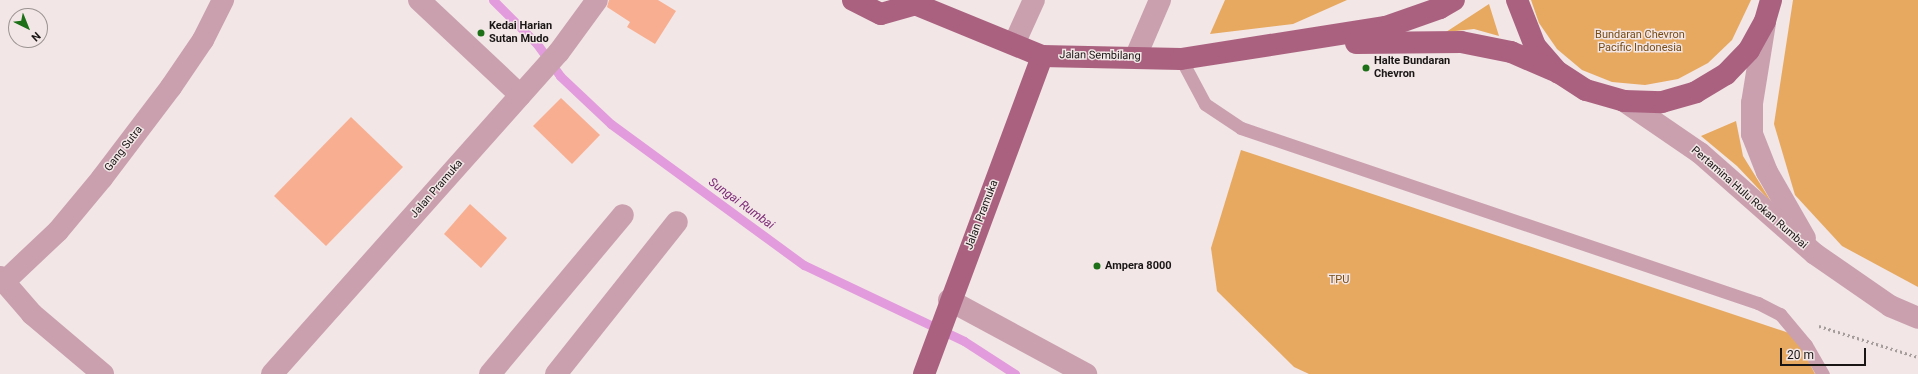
<!DOCTYPE html>
<html>
<head>
<meta charset="utf-8">
<style>
	body { margin:0 }
	#map { position:relative; width:1918px; height:374px; overflow:hidden; background:#f2e6e6; font-family:Roboto,sans-serif }
	div>[style] { position:absolute }
	[style*='--x'] { left:calc(var(--x)*1px); top:calc(var(--y)*1px); width:calc(var(--w)*1px); rotate:calc(var(--a)*1deg) }
	.green>* { inset:0; background:#e7a85f }
	.stream>* { height:9px; margin:-4.5px; padding:0 4.5px; transform-origin:4.5px; border-radius:4.5px; background:#e29bdc }
	.building>* { inset:0; background:#f8af91 }
	.path>* { height:2.5px; margin-top:-1.25px; transform-origin:0; background:repeating-linear-gradient(90deg,#a59c9c 0 2px,transparent 0 5px) }
	.service>* { height:13px; margin:-6.5px; padding:0 6.5px; transform-origin:6.5px; border-radius:6.5px; background:#caa0af }
	.minor>* { height:22px; margin:-11px; padding:0 11px; transform-origin:11px; border-radius:11px; background:#caa0af }
	.tertiary>* { height:22px; margin:-11px; padding:0 11px; transform-origin:11px; border-radius:11px; background:#caa0af }
	.primary>* { height:22px; margin:-11px; padding:0 11px; transform-origin:11px; border-radius:11px; background:#aa617f }
	.dots>* { width:11px; height:11px; translate:-50% -50%; box-sizing:border-box; border:2px solid #f2e6e6; border-radius:50% }
	span { translate:-50% -50%; white-space:nowrap; text-align:center; line-height:1.15; -webkit-text-stroke:3px #f2e6e6; paint-order:stroke }
	.poi-label { font-size:11px; color:#1a1616; font-weight:700 }
	.left { translate:0 -50%; text-align:left }
	.park-label { font-size:11px; color:#774c14 }
	.street-label { font-size:11px; color:#1a1616 }
	.water-label { font-size:12px; color:#7d2a78; font-style:italic }
	.north { position:absolute; left:8px; top:8px; width:40px; height:40px; box-sizing:border-box; background:#f2e6e6; border:1px solid #9c9393; border-radius:50%; rotate:137deg; font-size:11px; font-weight:700; line-height:16px; text-align:center; color:#1a1616 }
	.north::after { content:''; display:block; margin:auto; width:14px; height:18px; background:#1d7018; clip-path:polygon(50% 0,100% 100%,50% 72%,0 100%) }
	.scale { position:absolute; left:1780px; top:348px; width:86px; height:18px; box-sizing:border-box; border:2px solid #1a1616; border-top:0; padding-left:5px; font-size:12px; line-height:14px; white-space:nowrap; color:#1a1616; -webkit-text-stroke:3px #f2e6e6; paint-order:stroke }
</style>
</head>
<body>
<div id="map">
	<div class="green">
		<div style="clip-path:polygon(1225px 0,1347px 0,1293px 24px,1210px 34px)"></div>
		<div style="clip-path:polygon(1531px 0,1751px 0,1732px 40px,1708px 63px,1678px 79px,1645px 85px,1612px 82px,1582px 70px,1557px 49px,1539px 23px)"></div>
		<div style="clip-path:polygon(1793px 0,1918px 0,1918px 287px,1842px 246px,1795px 195px,1774px 124px)"></div>
		<div style="clip-path:polygon(1489px 4px,1499px 36px,1474px 29px,1446px 32px)"></div>
		<div style="clip-path:polygon(1736px 121px,1743px 156px,1772px 203px,1737px 166px,1701px 136px)"></div>
		<div style="clip-path:polygon(1241px 150px,1795px 335px,1815px 374px,1309px 374px,1294px 367px,1217px 291px,1211px 248px)"></div>
	</div>
	<div class="stream">
		<div style="--x:493;--y:0;--w:62;--a:45"></div>
		<div style="--x:537;--y:44;--w:39;--a:54"></div>
		<div style="--x:560;--y:76;--w:70;--a:43.3"></div>
		<div style="--x:611;--y:124;--w:239;--a:36.2"></div>
		<div style="--x:804;--y:265;--w:177;--a:25.4"></div>
		<div style="--x:964;--y:341;--w:61;--a:32.9"></div>
	</div>
	<div class="building">
		<div style="clip-path:polygon(609px 0,658px 0,676px 11px,655px 44px,627px 27px,630px 22px,607px 7px)"></div>
		<div style="clip-path:polygon(561px 98px,600px 135px,572px 164px,533px 126px)"></div>
		<div style="clip-path:polygon(351px 117px,403px 167px,326px 246px,274px 196px)"></div>
		<div style="clip-path:polygon(470px 204px,507px 238px,481px 268px,444px 234px)"></div>
	</div>
	<div class="path">
		<div style="--x:1819;--y:326;--w:104;--a:17.4"></div>
	</div>
	<div class="service">
		<div style="--x:1181;--y:59;--w:51;--a:61.9"></div>
		<div style="--x:1205;--y:104;--w:43;--a:33.7"></div>
		<div style="--x:1241;--y:128;--w:546;--a:18.7"></div>
		<div style="--x:1758;--y:303;--w:25;--a:27"></div>
		<div style="--x:1780;--y:314;--w:40;--a:50"></div>
		<div style="--x:1806;--y:345;--w:34;--a:60"></div>
	</div>
	<div class="minor">
		<div style="--x:419;--y:0;--w:139;--a:43.2"></div>
		<div style="--x:1014;--y:44;--w:48;--a:-65.6"></div>
		<div style="--x:1136;--y:56;--w:61;--a:-66.8"></div>
		<div style="--x:0;--y:277;--w:49;--a:49.1"></div>
		<div style="--x:32;--y:314;--w:93;--a:40.2"></div>
		<div style="--x:4;--y:282;--w:74;--a:-43.4"></div>
		<div style="--x:58;--y:231;--w:69;--a:-50.3"></div>
		<div style="--x:102;--y:178;--w:114;--a:-52.8"></div>
		<div style="--x:171;--y:87;--w:57;--a:-55.8"></div>
		<div style="--x:203;--y:40;--w:45;--a:-63.4"></div>
		<div style="--x:949;--y:300;--w:156;--a:28.4"></div>
		<div style="--x:272;--y:374;--w:431;--a:-48.3"></div>
		<div style="--x:559;--y:52;--w:64;--a:-53.8"></div>
		<div style="--x:490;--y:374;--w:207;--a:-50.1"></div>
		<div style="--x:556;--y:374;--w:194;--a:-51.5"></div>
	</div>
	<div class="tertiary">
		<div style="--x:1765;--y:23;--w:81;--a:99.2"></div>
		<div style="--x:1752;--y:103;--w:31;--a:90"></div>
		<div style="--x:1752;--y:134;--w:41;--a:68.5"></div>
		<div style="--x:1767;--y:172;--w:76;--a:60.1"></div>
		<div style="--x:1624;--y:101;--w:92;--a:34.4"></div>
		<div style="--x:1700;--y:153;--w:153;--a:41.3"></div>
		<div style="--x:1815;--y:254;--w:91;--a:34.7"></div>
		<div style="--x:1890;--y:306;--w:30;--a:23"></div>
	</div>
	<div class="primary">
		<div style="--x:853;--y:0;--w:31;--a:27"></div>
		<div style="--x:881;--y:14;--w:35;--a:-16"></div>
		<div style="--x:915;--y:4;--w:137;--a:22.3"></div>
		<div style="--x:1042;--y:56;--w:139;--a:1.2"></div>
		<div style="--x:1181;--y:59;--w:207;--a:-8.9"></div>
		<div style="--x:1386;--y:27;--w:57;--a:-19.4"></div>
		<div style="--x:1440;--y:8;--w:16;--a:-30"></div>
		<div style="--x:1517;--y:0;--w:49;--a:68.6"></div>
		<div style="--x:1535;--y:46;--w:35;--a:49"></div>
		<div style="--x:1558;--y:72;--w:33;--a:33"></div>
		<div style="--x:1586;--y:90;--w:40;--a:16"></div>
		<div style="--x:1624;--y:101;--w:38;--a:2"></div>
		<div style="--x:1662;--y:102;--w:35;--a:-16"></div>
		<div style="--x:1696;--y:92;--w:35;--a:-31"></div>
		<div style="--x:1726;--y:74;--w:33;--a:-46"></div>
		<div style="--x:1749;--y:50;--w:33;--a:-61"></div>
		<div style="--x:1765;--y:21;--w:22;--a:-74"></div>
		<div style="--x:1356;--y:43;--w:105;--a:-0.5"></div>
		<div style="--x:1461;--y:42;--w:51;--a:11.3"></div>
		<div style="--x:1511;--y:52;--w:46;--a:23.2"></div>
		<div style="--x:924;--y:374;--w:339;--a:-69.6"></div>
	</div>
	<div class="dots">
		<div style="left:481px;top:33px;background:#1d7018"></div>
		<div style="left:1366px;top:68px;background:#1d7018"></div>
		<div style="left:1097px;top:266px;background:#1d7018"></div>
	</div>
	<div class="poi-label">
		<span class="left" style="left:489px;top:33px">Kedai Harian<br>Sutan Mudo</span>
		<span class="left" style="left:1374px;top:68px">Halte Bundaran<br>Chevron</span>
		<span class="left" style="left:1105px;top:266px">Ampera 8000</span>
	</div>
	<div class="park-label">
		<span style="left:1640px;top:42px">Bundaran Chevron<br>Pacific Indonesia</span>
		<span style="left:1339px;top:280px">TPU</span>
	</div>
	<div class="street-label">
		<span style="left:1100px;top:56px;rotate:1deg">Jalan Sembilang</span>
		<span style="left:124px;top:149px;rotate:-52deg">Gang Sutra</span>
		<span style="left:437px;top:189px;rotate:-49deg">Jalan Pramuka</span>
		<span style="left:1749px;top:198px;rotate:41deg">Pertamina Hulu Rokan Rumbai</span>
		<span style="left:982px;top:215px;rotate:-69deg">Jalan Pramuka</span>
	</div>
	<div class="water-label">
		<span style="left:741px;top:204px;rotate:36deg">Sungai Rumbai</span>
	</div>
	<div class="north">N</div>
	<div class="scale">20 m</div>
</div>
</body>
</html>
